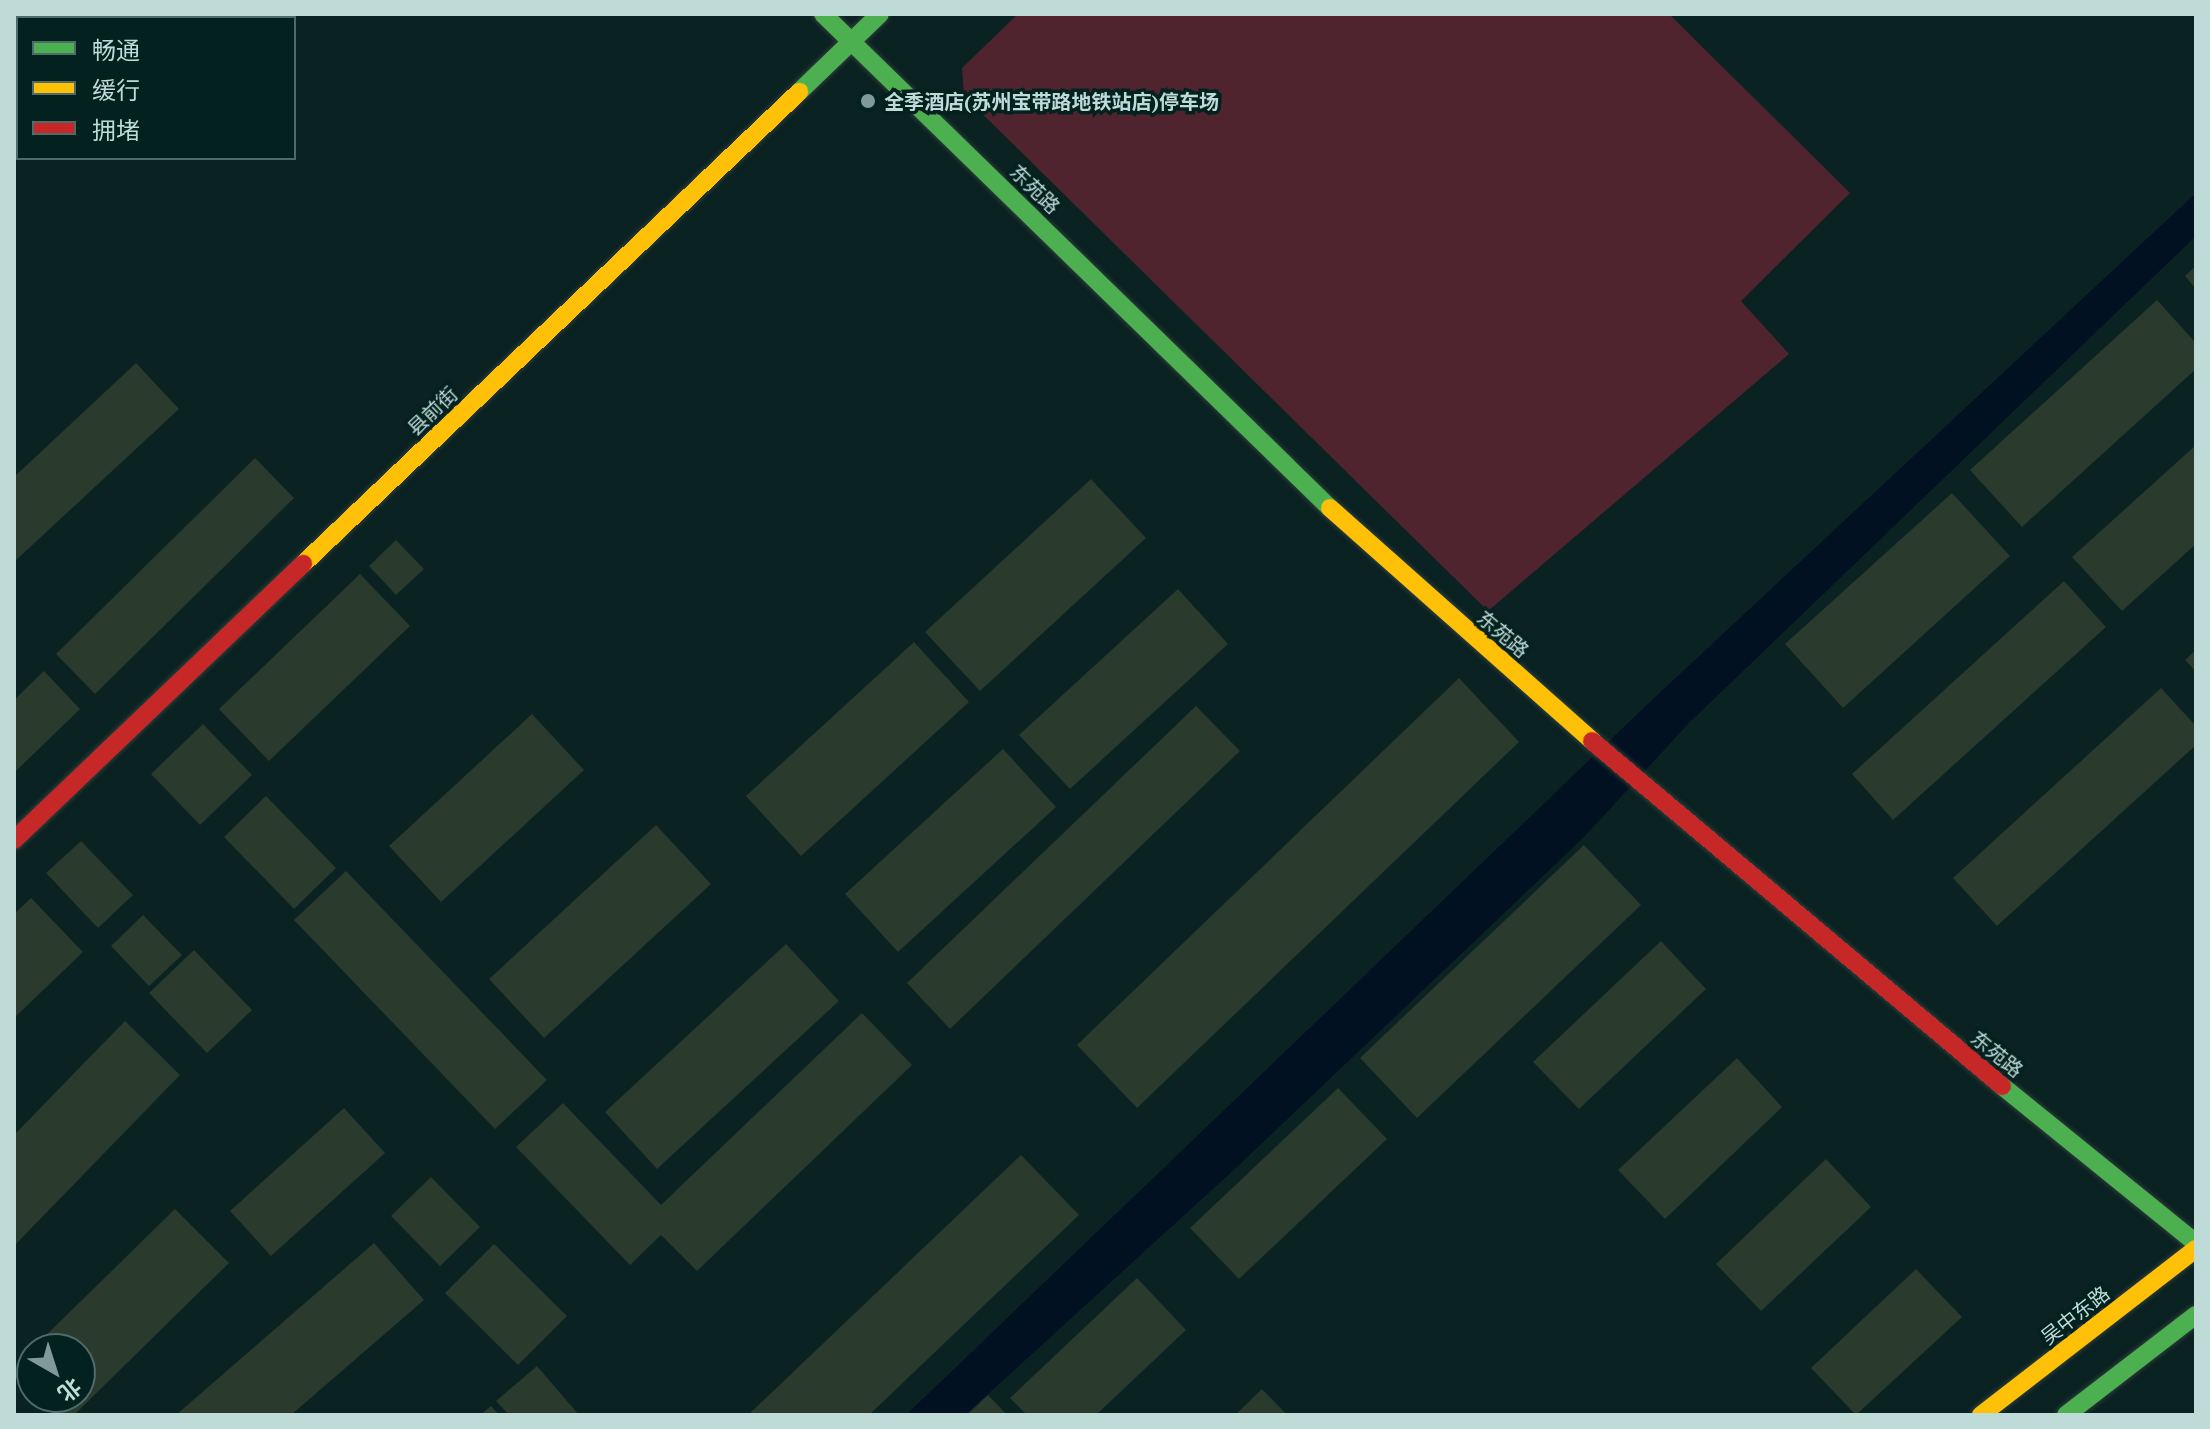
<!DOCTYPE html>
<html>
<head>
<meta charset="utf-8">
<style>
	body { margin:0 }
	#map { position:relative; width:2210px; height:1429px; overflow:hidden; background:#0a2221; font-family:"PT Serif","Noto Sans SC",serif }
	div>[style] { position:absolute }
	[style*='--x'] { left:calc(var(--x)*1px); top:calc(var(--y)*1px); width:calc(var(--w)*1px); rotate:calc(var(--a)*1deg) }
	.green>* { inset:0; background:#4f242f }
	.water>* { inset:0; background:#011121 }
	.building>* { inset:0; background:#2a3a2d }
	.roads { filter:drop-shadow(0 0 2px #2d3d3c) drop-shadow(0 0 2px #2d3d3c) }
	.fast>* { height:18px; margin:-9px; padding:0 9px; transform-origin:9px; border-radius:9px; background:#4caf50 }
	.slow>* { height:18px; margin:-9px; padding:0 9px; transform-origin:9px; border-radius:9px; background:#ffc107 }
	.jam>* { height:18px; margin:-9px; padding:0 9px; transform-origin:9px; border-radius:9px; background:#c62828 }
	.dots>* { width:22px; height:22px; translate:-50% -50%; box-sizing:border-box; border:4px solid #03211f; border-radius:50% }
	span { translate:-50% -50%; white-space:nowrap; text-align:center; line-height:1.15; -webkit-text-stroke:7px #03211f; paint-order:stroke }
	.poi-label { font-size:20px; color:#bfdbd8; font-weight:700 }
	.left { translate:0 -50%; text-align:left }
	.street-label { font-size:20px; color:#bfdbd8 }
	.frame { position:absolute; inset:0; border:16px solid #bfdbd8; pointer-events:none }
	.legend { position:absolute; left:16px; top:16px; width:280px; height:144px; box-sizing:border-box; background:#03211f; border:2px solid #4e6b69; margin:0; padding:10px 14px; list-style:none; font-size:24px; color:#bfdbd8 }
	.legend li { display:flex; align-items:center; gap:16px; height:40px }
	.legend b { width:40px; border:2px solid #4e6b69 }
	.north { position:absolute; left:16px; top:1333px; width:80px; height:80px; box-sizing:border-box; background:#03211f; border:2px solid #4e6b69; border-radius:50%; rotate:141deg; font-size:22px; font-weight:700; line-height:32px; text-align:center; color:#bfdbd8 }
	.north::after { content:''; display:block; margin:auto; width:28px; height:36px; background:#809a98; clip-path:polygon(50% 0,100% 100%,50% 72%,0 100%) }
</style>
</head>
<body>
<div id="map">
	<div class="green">
		<div style="clip-path:polygon(1018px 14px,1669px 14px,1850px 193px,1741px 301px,1789px 354px,1488px 611px,964px 96px,962px 68px)"></div>
	</div>
	<div class="water">
		<div style="clip-path:polygon(2196px 193px,2196px 236px,1688px 724px,1583px 838px,1237px 1167px,965px 1415px,906px 1415px,1653px 699px)"></div>
	</div>
	<div class="building">
		<div style="clip-path:polygon(2196px 266px,2196px 289px,2185px 276px)"></div>
		<div style="clip-path:polygon(2157px 300px,2196px 343px,2196px 369px,2022px 527px,1970px 470px)"></div>
		<div style="clip-path:polygon(136px 363px,179px 409px,14px 562px,14px 477px)"></div>
		<div style="clip-path:polygon(2196px 445px,2196px 544px,2122px 611px,2072px 557px)"></div>
		<div style="clip-path:polygon(255px 458px,294px 498px,95px 694px,56px 654px)"></div>
		<div style="clip-path:polygon(1091px 479px,1146px 538px,980px 691px,925px 632px)"></div>
		<div style="clip-path:polygon(1952px 493px,2010px 556px,1843px 708px,1785px 644px)"></div>
		<div style="clip-path:polygon(396px 540px,424px 569px,396px 595px,369px 566px)"></div>
		<div style="clip-path:polygon(360px 574px,410px 626px,269px 761px,219px 709px)"></div>
		<div style="clip-path:polygon(2064px 581px,2106px 627px,1893px 820px,1852px 774px)"></div>
		<div style="clip-path:polygon(1178px 589px,1228px 644px,1070px 789px,1019px 735px)"></div>
		<div style="clip-path:polygon(914px 642px,969px 702px,801px 856px,746px 796px)"></div>
		<div style="clip-path:polygon(2196px 650px,2196px 672px,2185px 660px)"></div>
		<div style="clip-path:polygon(44px 671px,80px 709px,14px 773px,14px 700px)"></div>
		<div style="clip-path:polygon(1459px 678px,1519px 742px,1137px 1108px,1077px 1045px)"></div>
		<div style="clip-path:polygon(2161px 688px,2196px 726px,2196px 745px,1997px 926px,1953px 878px)"></div>
		<div style="clip-path:polygon(1196px 706px,1240px 751px,950px 1029px,907px 983px)"></div>
		<div style="clip-path:polygon(532px 714px,584px 770px,441px 902px,389px 846px)"></div>
		<div style="clip-path:polygon(203px 724px,252px 775px,200px 825px,151px 774px)"></div>
		<div style="clip-path:polygon(1003px 749px,1056px 807px,898px 952px,845px 894px)"></div>
		<div style="clip-path:polygon(266px 796px,336px 868px,294px 909px,224px 837px)"></div>
		<div style="clip-path:polygon(656px 825px,711px 884px,544px 1038px,489px 979px)"></div>
		<div style="clip-path:polygon(81px 841px,133px 895px,98px 928px,46px 873px)"></div>
		<div style="clip-path:polygon(1584px 845px,1641px 905px,1417px 1118px,1360px 1058px)"></div>
		<div style="clip-path:polygon(346px 871px,547px 1080px,495px 1129px,294px 920px)"></div>
		<div style="clip-path:polygon(31px 898px,83px 952px,14px 1018px,14px 914px)"></div>
		<div style="clip-path:polygon(143px 915px,182px 955px,149px 986px,111px 946px)"></div>
		<div style="clip-path:polygon(1661px 941px,1706px 989px,1579px 1109px,1533px 1062px)"></div>
		<div style="clip-path:polygon(786px 944px,839px 1001px,657px 1169px,605px 1112px)"></div>
		<div style="clip-path:polygon(194px 950px,252px 1010px,207px 1053px,149px 993px)"></div>
		<div style="clip-path:polygon(862px 1013px,912px 1065px,697px 1271px,661px 1235px,630px 1265px,516px 1147px,563px 1103px,661px 1205px)"></div>
		<div style="clip-path:polygon(125px 1021px,180px 1075px,14px 1246px,14px 1135px)"></div>
		<div style="clip-path:polygon(1737px 1058px,1782px 1107px,1665px 1219px,1618px 1170px)"></div>
		<div style="clip-path:polygon(1338px 1088px,1387px 1139px,1239px 1279px,1190px 1228px)"></div>
		<div style="clip-path:polygon(344px 1108px,385px 1153px,271px 1256px,230px 1211px)"></div>
		<div style="clip-path:polygon(1021px 1155px,1079px 1215px,869px 1415px,748px 1415px)"></div>
		<div style="clip-path:polygon(1826px 1159px,1871px 1207px,1761px 1311px,1716px 1264px)"></div>
		<div style="clip-path:polygon(431px 1177px,480px 1227px,440px 1266px,391px 1216px)"></div>
		<div style="clip-path:polygon(175px 1209px,229px 1263px,74px 1415px,54px 1415px,36px 1397px,80px 1397px,80px 1349px,32px 1349px)"></div>
		<div style="clip-path:polygon(374px 1243px,424px 1300px,291px 1415px,176px 1415px)"></div>
		<div style="clip-path:polygon(494px 1244px,567px 1316px,518px 1365px,445px 1293px)"></div>
		<div style="clip-path:polygon(1916px 1269px,1962px 1317px,1856px 1415px,1811px 1368px)"></div>
		<div style="clip-path:polygon(1137px 1278px,1186px 1330px,1096px 1415px,1027px 1415px,1010px 1398px)"></div>
		<div style="clip-path:polygon(32px 1349px,32px 1393px,14px 1374px,14px 1367px)"></div>
		<div style="clip-path:polygon(537px 1366px,579px 1415px,509px 1415px,496px 1401px)"></div>
		<div style="clip-path:polygon(1262px 1389px,1287px 1415px,1235px 1415px)"></div>
		<div style="clip-path:polygon(988px 1395px,1007px 1415px,967px 1415px)"></div>
		<div style="clip-path:polygon(491px 1406px,499px 1415px,480px 1415px)"></div>
	</div>
	<div class="roads">
		<div class="fast">
			<div style="--x:823;--y:14;--w:708;--a:44.26"></div>
			<div style="--x:799;--y:92;--w:112;--a:-43.9"></div>
			<div style="--x:2002;--y:1086;--w:250;--a:39"></div>
			<div style="--x:2066;--y:1415;--w:164;--a:-37.6"></div>
		</div>
		<div class="slow">
			<div style="--x:1330;--y:508;--w:351;--a:41.6"></div>
			<div style="--x:303;--y:564;--w:685;--a:-43.58"></div>
			<div style="--x:1981;--y:1415;--w:272;--a:-37.7"></div>
		</div>
		<div class="jam">
			<div style="--x:1592;--y:741;--w:536;--a:40.08"></div>
			<div style="--x:14;--y:840;--w:400;--a:-43.7"></div>
		</div>
	</div>
	<div class="dots">
		<div style="left:868px;top:101px;background:#809a98"></div>
	</div>
	<div class="poi-label">
		<span class="left" style="left:884px;top:101px">全季酒店(苏州宝带路地铁站店)停车场</span>
	</div>
	<div class="street-label">
		<span style="left:1035px;top:189px;rotate:44deg">东苑路</span>
		<span style="left:432px;top:411px;rotate:-44deg">县前街</span>
		<span style="left:1503px;top:634px;rotate:40deg">东苑路</span>
		<span style="left:1997px;top:1054px;rotate:39deg">东苑路</span>
		<span style="left:2075px;top:1315px;rotate:-38deg">吴中东路</span>
	</div>
	<div class="frame"></div>
	<ul class="legend">
	<li><b style="height:10px;background:#4caf50"></b>畅通</li>
	<li><b style="height:10px;background:#ffc107"></b>缓行</li>
	<li><b style="height:10px;background:#c62828"></b>拥堵</li>
	</ul>
	<div class="north">北</div>
</div>
</body>
</html>
